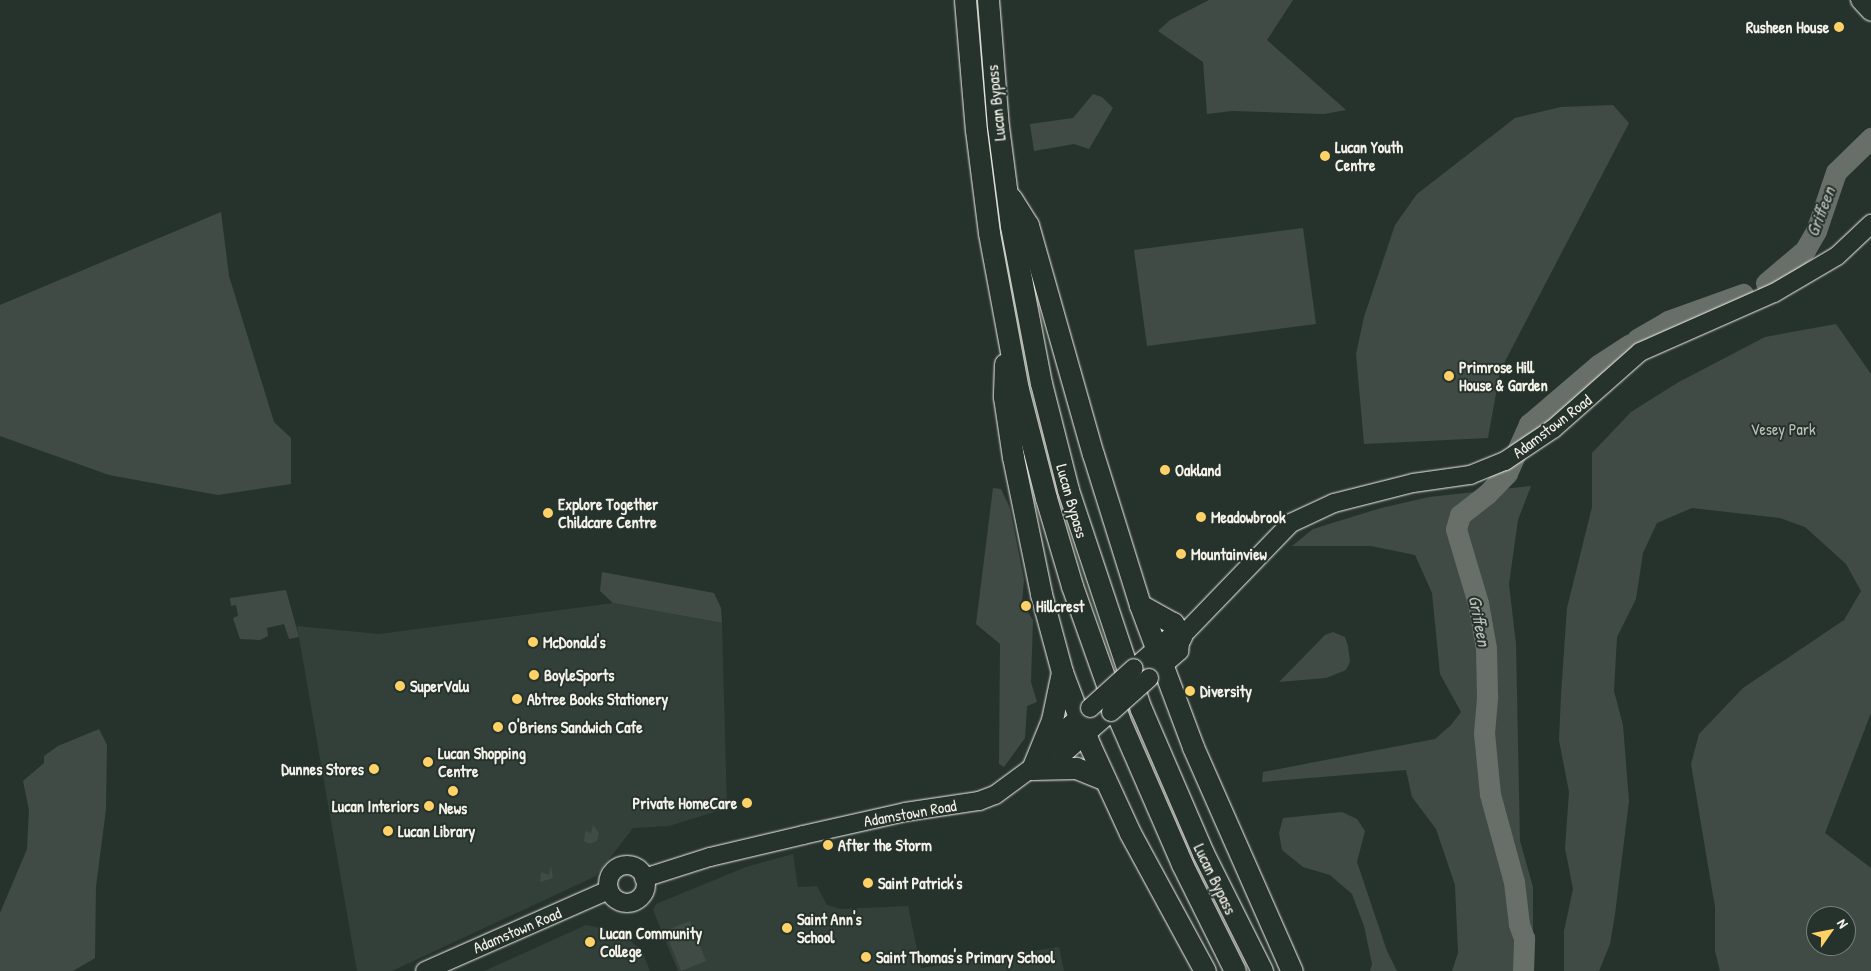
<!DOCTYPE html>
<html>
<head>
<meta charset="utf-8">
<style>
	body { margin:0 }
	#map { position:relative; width:1871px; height:971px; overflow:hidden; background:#26332d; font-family:"Patrick Hand",sans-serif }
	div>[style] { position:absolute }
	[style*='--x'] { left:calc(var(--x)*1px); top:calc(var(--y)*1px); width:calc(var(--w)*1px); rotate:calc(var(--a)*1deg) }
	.built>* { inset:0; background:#333f39 }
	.green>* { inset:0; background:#414b45 }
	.river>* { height:21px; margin:-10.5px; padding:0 10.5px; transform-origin:10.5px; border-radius:10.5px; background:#676f68 }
	.roads { filter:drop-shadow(0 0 1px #f4f1e8) drop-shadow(0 0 1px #f4f1e8) }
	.major>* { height:18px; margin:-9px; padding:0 9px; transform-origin:9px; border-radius:9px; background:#26332d }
	.major>.ring { margin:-9px; padding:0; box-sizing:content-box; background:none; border:18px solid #26332d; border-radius:50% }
	.highway>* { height:21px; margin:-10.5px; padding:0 10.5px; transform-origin:10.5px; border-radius:10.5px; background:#26332d }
	.bridges { filter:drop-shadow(0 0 1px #f4f1e8) drop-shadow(0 0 1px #f4f1e8) }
	.major-bridge>* { height:18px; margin:-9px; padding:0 9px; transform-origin:9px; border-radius:9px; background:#26332d }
	.dots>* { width:14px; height:14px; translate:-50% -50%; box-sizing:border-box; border:2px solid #26332d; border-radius:50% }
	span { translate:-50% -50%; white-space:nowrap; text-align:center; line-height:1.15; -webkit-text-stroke:4px #26332d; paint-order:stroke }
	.poi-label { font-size:16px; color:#f4f1e8; font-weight:700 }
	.right { translate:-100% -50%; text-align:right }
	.left { translate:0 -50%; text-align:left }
	.street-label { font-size:16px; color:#f4f1e8 }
	.park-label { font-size:16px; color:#bebfb7 }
	.water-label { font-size:18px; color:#bcbdb5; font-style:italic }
	.north { position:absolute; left:1806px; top:906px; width:50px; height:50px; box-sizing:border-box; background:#26332d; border:1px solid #787f78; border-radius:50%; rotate:57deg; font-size:14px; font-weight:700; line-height:20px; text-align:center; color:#f4f1e8 }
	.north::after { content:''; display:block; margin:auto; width:18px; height:22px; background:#ffd166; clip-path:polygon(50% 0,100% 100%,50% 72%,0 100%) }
</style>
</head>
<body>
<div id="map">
	<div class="built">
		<div style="clip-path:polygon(613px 603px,722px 623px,727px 808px,669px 826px,633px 828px,596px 876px,392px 971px,357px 971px,297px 626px,379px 634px)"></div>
		<div style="clip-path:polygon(793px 854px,798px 887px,817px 886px,827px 905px,841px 909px,908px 906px,921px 968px,1059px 947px,1064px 971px,678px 971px,653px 910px,656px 904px,746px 867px)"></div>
		<div style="clip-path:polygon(586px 925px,621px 932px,642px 951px,650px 971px,484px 971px)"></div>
	</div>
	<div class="green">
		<div style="clip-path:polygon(1209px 0,1293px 0,1267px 40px,1346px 110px,1324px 114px,1232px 111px,1207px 114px,1203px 62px,1158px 31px,1170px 20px)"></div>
		<div style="clip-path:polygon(1093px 94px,1102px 97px,1113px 108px,1089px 149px,1074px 144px,1034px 151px,1030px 124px,1073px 118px)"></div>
		<div style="clip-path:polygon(1613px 105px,1629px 123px,1500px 371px,1488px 438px,1364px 444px,1356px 354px,1364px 317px,1395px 225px,1417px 194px,1515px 118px,1561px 107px)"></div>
		<div style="clip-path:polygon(221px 212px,229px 276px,274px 422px,291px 438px,291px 484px,218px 495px,109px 475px,0 436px,0 305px)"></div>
		<div style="clip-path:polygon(1303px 228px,1316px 324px,1147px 346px,1134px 250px)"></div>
		<div style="clip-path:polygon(evenodd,1836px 324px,1871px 374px,1871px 713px,1825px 833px,1871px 868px,1871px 971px,1720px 971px,1715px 951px,1715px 907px,1691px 764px,1699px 734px,1743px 688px,1844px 620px,1861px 591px,1846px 564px,1805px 527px,1780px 518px,1692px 508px,1657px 523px,1643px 553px,1636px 599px,1617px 637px,1614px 691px,1623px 725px,1629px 801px,1615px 914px,1610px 944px,1599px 971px,1564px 971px,1564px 931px,1573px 889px,1565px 848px,1569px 792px,1559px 740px,1561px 695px,1567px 608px,1592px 507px,1592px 453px,1631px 412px,1677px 383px,1765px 337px,1836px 324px,1816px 916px,1846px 916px,1846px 946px,1816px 946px,1816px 916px)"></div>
		<div style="clip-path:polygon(1531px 486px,1518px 520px,1509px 584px,1516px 644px,1520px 841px,1533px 887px,1533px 971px,1452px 971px,1458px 953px,1455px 885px,1436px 829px,1412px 797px,1406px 770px,1262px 782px,1263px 772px,1435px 739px,1451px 725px,1461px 712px,1440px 674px,1432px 593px,1415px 555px,1371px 546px,1292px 546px,1313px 529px,1381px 508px,1429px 497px)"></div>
		<div style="clip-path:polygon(993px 488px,1001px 489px,1010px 508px,1024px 580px,1022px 603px,1033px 620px,1031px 682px,1037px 702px,1027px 706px,1025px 738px,1004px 767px,999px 764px,1000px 644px,976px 624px)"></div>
		<div style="clip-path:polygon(602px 572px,714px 593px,721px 608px,722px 623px,613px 603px,600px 591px)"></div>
		<div style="clip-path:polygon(286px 590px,299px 637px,289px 639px,284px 624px,267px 628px,268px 636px,260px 640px,240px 639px,233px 618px,238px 616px,236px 605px,231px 606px,230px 598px)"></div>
		<div style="clip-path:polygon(1333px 632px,1345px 637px,1348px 646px,1350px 662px,1346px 670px,1326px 678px,1279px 682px,1325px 635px)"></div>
		<div style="clip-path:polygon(99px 729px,107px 745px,106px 809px,96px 887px,95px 958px,73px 971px,0 971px,0 913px,27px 849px,29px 810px,23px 781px,44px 763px,44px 756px,58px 746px)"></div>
		<div style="clip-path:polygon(1342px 812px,1357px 819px,1365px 831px,1357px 862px,1387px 951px,1397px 971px,1370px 971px,1372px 964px,1364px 926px,1352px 894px,1330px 875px,1303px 867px,1282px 850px,1279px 833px,1283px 818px)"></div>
		<div style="clip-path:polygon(593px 825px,599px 833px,597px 841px,589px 844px,584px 841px,585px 831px,591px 833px)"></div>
		<div style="clip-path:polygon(551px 866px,553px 878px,540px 882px,541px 872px,549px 875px)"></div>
		<div style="clip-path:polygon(690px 921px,706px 961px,681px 971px,665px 931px)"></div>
	</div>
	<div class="river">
		<div style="--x:1766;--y:283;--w:51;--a:-40.2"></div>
		<div style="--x:1805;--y:250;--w:22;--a:-60"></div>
		<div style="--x:1816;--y:231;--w:62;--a:-71.3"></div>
		<div style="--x:1836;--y:172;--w:49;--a:-44.2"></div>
		<div style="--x:1637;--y:339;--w:36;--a:-30"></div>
		<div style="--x:1668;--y:321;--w:80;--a:-19.8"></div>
		<div style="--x:1523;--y:971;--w:33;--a:-88"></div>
		<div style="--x:1524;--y:938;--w:15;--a:-110"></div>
		<div style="--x:1519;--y:924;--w:42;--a:-96.8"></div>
		<div style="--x:1514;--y:882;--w:91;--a:-105.3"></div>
		<div style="--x:1490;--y:794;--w:61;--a:-95.6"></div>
		<div style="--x:1484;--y:733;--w:37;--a:-85"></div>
		<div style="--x:1487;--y:696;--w:48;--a:-91.2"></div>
		<div style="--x:1486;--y:648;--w:46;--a:-100.1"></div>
		<div style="--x:1478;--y:603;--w:77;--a:-106.6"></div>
		<div style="--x:1456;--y:529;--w:15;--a:-74"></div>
		<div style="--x:1460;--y:515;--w:34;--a:-38"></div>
		<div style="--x:1487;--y:494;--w:29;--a:-46"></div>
		<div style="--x:1507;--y:473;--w:54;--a:-65.8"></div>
		<div style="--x:1529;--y:424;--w:91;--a:-40.5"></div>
		<div style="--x:1598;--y:365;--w:38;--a:-33"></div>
	</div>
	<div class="roads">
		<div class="major">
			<div style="--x:1860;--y:0;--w:16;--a:47"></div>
			<div style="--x:1134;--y:668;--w:48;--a:-40.7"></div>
			<div style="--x:1170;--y:637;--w:11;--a:0"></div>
			<div style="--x:1153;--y:674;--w:35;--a:-41"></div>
			<div style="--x:1179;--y:651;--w:14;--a:-82"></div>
			<div style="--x:1181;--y:637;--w:158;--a:-46"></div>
			<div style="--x:1291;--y:523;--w:47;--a:-24.9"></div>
			<div style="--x:1334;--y:503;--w:81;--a:-14.2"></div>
			<div style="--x:1413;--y:483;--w:58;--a:-8"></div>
			<div style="--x:1470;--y:475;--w:38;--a:-22"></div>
			<div style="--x:1505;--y:461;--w:58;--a:-33.7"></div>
			<div style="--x:1553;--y:429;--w:116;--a:-41.5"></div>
			<div style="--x:1640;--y:352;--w:146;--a:-23.8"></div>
			<div style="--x:1774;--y:293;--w:73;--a:-30.4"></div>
			<div style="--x:1837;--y:256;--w:47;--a:-43.3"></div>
			<div style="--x:1049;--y:755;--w:14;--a:-78"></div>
			<div style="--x:1052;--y:741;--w:47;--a:-41.5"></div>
			<div class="ring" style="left:608px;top:865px;width:20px;height:20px"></div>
			<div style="--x:644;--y:878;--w:69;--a:-17.7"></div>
			<div style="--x:710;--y:857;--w:96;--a:-13.3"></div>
			<div style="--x:803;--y:835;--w:105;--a:-12.7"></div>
			<div style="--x:905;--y:812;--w:75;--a:-8.5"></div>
			<div style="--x:979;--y:801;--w:17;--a:-21"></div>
			<div style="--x:995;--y:795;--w:67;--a:-36.5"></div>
			<div style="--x:1049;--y:755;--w:14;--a:-4"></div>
			<div style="--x:1063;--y:754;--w:64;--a:-41.2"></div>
			<div style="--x:425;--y:971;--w:201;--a:-23.8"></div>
		</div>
		<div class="highway">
			<div style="--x:965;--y:0;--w:130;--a:85.2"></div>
			<div style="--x:976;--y:130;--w:104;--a:82.8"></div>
			<div style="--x:989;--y:233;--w:159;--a:79.5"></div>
			<div style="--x:1018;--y:389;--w:113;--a:75.6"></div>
			<div style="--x:1046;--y:498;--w:92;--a:73.5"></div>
			<div style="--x:1072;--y:586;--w:141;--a:70.5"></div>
			<div style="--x:1119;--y:719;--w:158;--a:66.5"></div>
			<div style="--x:1182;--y:864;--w:119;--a:63.6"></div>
			<div style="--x:988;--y:0;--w:126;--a:85.5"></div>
			<div style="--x:998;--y:126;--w:101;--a:82.6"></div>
			<div style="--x:1011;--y:226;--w:160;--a:79.2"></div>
			<div style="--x:1041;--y:383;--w:110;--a:75.8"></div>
			<div style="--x:1068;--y:490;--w:231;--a:71.6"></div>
			<div style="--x:1141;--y:709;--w:157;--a:66.7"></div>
			<div style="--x:1203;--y:853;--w:132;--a:63.4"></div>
			<div style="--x:1011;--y:198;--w:32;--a:58"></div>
			<div style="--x:1028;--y:225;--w:238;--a:74.2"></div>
			<div style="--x:1093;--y:454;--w:158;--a:72.7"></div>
			<div style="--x:1140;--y:605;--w:152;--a:69.5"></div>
			<div style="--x:1193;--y:747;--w:245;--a:66.2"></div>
			<div style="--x:1005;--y:364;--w:33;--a:92"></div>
			<div style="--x:1004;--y:397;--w:61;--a:81.5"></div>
			<div style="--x:1013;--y:457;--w:140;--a:78.4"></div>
			<div style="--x:1041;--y:594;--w:81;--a:74.9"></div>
			<div style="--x:1062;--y:672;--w:79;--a:69.3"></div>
			<div style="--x:1090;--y:746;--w:96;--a:65.3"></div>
			<div style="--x:1130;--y:833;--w:157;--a:61.5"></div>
			<div style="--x:1140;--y:605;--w:38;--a:29"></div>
			<div style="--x:1173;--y:623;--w:16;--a:60"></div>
			<div style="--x:1062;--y:672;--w:49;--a:101.8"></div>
			<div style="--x:1052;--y:720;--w:53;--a:112.2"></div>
			<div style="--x:1032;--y:769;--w:44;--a:-1.3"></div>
			<div style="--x:1076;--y:768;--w:31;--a:22"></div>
		</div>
	</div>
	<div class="bridges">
		<div class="major-bridge">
			<div style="--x:1090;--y:708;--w:59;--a:-42.3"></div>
			<div style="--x:1111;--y:712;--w:51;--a:-41.8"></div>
		</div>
	</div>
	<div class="dots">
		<div style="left:1839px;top:27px;background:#ffd166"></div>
		<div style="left:1325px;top:156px;background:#ffd166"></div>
		<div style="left:1449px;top:376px;background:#ffd166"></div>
		<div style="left:1165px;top:470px;background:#ffd166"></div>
		<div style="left:548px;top:513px;background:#ffd166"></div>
		<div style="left:1201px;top:517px;background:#ffd166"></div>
		<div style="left:1181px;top:554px;background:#ffd166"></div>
		<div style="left:1026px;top:606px;background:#ffd166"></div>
		<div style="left:533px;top:642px;background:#ffd166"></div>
		<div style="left:534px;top:675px;background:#ffd166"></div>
		<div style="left:400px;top:686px;background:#ffd166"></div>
		<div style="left:1190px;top:691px;background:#ffd166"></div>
		<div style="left:517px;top:699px;background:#ffd166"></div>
		<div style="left:498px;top:727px;background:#ffd166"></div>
		<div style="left:428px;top:762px;background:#ffd166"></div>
		<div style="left:374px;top:769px;background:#ffd166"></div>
		<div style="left:453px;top:791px;background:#ffd166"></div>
		<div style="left:747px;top:803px;background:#ffd166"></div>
		<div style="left:429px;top:806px;background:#ffd166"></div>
		<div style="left:388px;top:831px;background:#ffd166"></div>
		<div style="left:828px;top:845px;background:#ffd166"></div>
		<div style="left:868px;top:883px;background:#ffd166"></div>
		<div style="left:787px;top:928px;background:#ffd166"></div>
		<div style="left:590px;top:942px;background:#ffd166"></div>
		<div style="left:866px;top:957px;background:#ffd166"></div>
	</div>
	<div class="poi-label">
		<span class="right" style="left:1829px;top:27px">Rusheen House</span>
		<span class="left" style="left:1335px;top:156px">Lucan Youth<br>Centre</span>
		<span class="left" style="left:1459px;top:376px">Primrose Hill<br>House &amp; Garden</span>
		<span class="left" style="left:1175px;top:470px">Oakland</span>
		<span class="left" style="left:558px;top:513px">Explore Together<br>Childcare Centre</span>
		<span class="left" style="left:1211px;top:517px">Meadowbrook</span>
		<span class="left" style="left:1191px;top:554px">Mountainview</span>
		<span class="left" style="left:1036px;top:606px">Hillcrest</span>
		<span class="left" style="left:543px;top:642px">McDonald's</span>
		<span class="left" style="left:544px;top:675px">BoyleSports</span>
		<span class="left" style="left:410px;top:686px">SuperValu</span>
		<span class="left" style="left:1200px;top:691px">Diversity</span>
		<span class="left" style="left:527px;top:699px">Abtree Books Stationery</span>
		<span class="left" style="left:508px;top:727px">O'Briens Sandwich Cafe</span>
		<span class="left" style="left:438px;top:762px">Lucan Shopping<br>Centre</span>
		<span class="right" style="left:364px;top:769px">Dunnes Stores</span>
		<span class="right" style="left:737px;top:803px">Private HomeCare</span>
		<span class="right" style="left:419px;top:806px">Lucan Interiors</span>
		<span style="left:453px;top:808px">News</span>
		<span class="left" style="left:398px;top:831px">Lucan Library</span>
		<span class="left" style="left:838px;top:845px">After the Storm</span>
		<span class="left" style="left:878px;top:883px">Saint Patrick's</span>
		<span class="left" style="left:797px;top:928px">Saint Ann's<br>School</span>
		<span class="left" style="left:600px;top:942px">Lucan Community<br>College</span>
		<span class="left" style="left:876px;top:957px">Saint Thomas's Primary School</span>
	</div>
	<div class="street-label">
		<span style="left:996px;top:103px;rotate:-96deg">Lucan Bypass</span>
		<span style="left:1552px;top:426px;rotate:-37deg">Adamstown Road</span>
		<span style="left:1072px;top:501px;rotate:74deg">Lucan Bypass</span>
		<span style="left:910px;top:813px;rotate:-10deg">Adamstown Road</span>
		<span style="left:1215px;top:879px;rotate:64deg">Lucan Bypass</span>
		<span style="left:517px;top:930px;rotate:-23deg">Adamstown Road</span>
	</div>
	<div class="park-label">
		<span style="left:1783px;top:429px">Vesey Park</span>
	</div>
	<div class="water-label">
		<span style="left:1821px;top:212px;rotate:-69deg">Griffeen</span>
		<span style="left:1479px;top:621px;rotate:79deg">Griffeen</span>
	</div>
	<div class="north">N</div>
</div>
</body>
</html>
